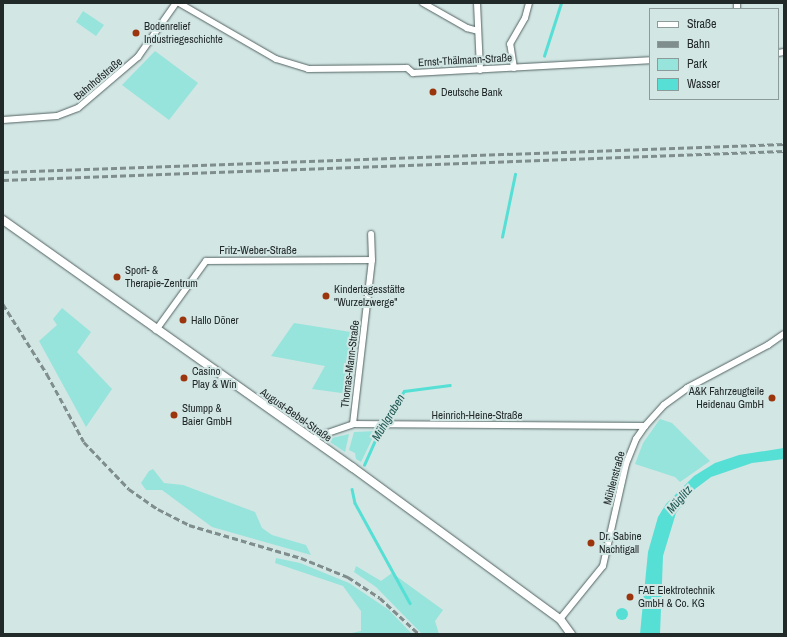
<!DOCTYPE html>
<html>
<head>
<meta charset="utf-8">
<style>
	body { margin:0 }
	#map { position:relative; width:787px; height:637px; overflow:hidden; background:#d2e6e4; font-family:"Archivo Narrow",sans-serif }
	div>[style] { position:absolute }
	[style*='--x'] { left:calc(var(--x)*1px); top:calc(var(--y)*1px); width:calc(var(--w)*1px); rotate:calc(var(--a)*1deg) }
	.green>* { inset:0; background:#96e4dc }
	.water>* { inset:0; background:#55dfd5 }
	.round { border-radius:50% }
	.stream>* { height:2.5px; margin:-1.25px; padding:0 1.25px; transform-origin:1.25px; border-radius:1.25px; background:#55dfd5 }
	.roads { filter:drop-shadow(0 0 1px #526361) drop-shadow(0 0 1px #526361) }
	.minor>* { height:6px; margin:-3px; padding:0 3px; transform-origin:3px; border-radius:3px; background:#fff }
	.tertiary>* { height:8px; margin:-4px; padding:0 4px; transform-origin:4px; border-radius:4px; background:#fff }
	.rail>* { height:2.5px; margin-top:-1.25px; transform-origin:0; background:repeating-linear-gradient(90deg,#7f8d8c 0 6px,transparent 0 9px) }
	.dots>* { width:11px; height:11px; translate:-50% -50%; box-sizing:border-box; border:2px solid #d2e6e4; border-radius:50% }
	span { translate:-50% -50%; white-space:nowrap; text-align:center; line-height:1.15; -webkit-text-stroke:4px #d2e6e4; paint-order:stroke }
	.poi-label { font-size:11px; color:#222929 }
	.left { translate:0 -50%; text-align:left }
	.right { translate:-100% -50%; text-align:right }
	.street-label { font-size:11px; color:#222929 }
	.water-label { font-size:12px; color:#1e5753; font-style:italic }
	.frame { position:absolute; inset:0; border:4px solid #222929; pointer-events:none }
	.legend { position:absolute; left:649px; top:8px; width:130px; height:92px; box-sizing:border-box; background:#d2e6e4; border:1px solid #8c9a99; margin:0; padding:5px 7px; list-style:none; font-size:12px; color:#222929 }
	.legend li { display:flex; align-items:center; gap:8px; height:20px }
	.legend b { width:20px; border:1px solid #8c9a99 }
</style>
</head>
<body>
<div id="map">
	<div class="green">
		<div style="clip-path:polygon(83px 11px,104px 25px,96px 36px,76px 22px)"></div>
		<div style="clip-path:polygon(155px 51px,198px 83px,169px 120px,122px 85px)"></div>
		<div style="clip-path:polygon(62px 308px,91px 332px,77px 352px,112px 389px,86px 427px,39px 341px,57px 325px,53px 319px)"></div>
		<div style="clip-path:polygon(294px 323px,357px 333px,349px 394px,312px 389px,325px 366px,271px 356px)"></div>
		<div style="clip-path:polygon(660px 419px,672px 423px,710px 461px,680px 482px,675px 477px,635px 464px,643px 443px)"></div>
		<div style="clip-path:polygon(376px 431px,361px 462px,356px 459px,355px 453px,349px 450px,354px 432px)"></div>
		<div style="clip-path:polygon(349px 434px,345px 452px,330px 442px,332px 438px)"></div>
		<div style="clip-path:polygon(153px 469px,164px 483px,183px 485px,255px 512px,262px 528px,272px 535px,306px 545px,311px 555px,212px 527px,162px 490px,146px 490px,141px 483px,149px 471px)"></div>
		<div style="clip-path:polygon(276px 558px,300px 563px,349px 583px,389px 610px,412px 634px,347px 634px,361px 631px,361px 611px,343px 586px,275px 563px)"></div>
		<div style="clip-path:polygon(356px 566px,381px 581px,392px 573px,443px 610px,435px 621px,439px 634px,422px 634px,376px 587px,354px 572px)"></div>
	</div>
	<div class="water">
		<div style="clip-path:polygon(784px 448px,784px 459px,752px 463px,711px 477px,695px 489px,676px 513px,663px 556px,660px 634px,640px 634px,648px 552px,658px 517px,666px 504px,694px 476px,715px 463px,739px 455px)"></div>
		<div class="round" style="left:616px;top:608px;width:12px;height:12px"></div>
	</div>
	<div class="stream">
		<div style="--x:544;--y:56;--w:56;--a:-72.2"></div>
		<div style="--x:502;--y:237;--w:64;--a:-78.3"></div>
		<div style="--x:364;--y:465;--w:37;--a:-66"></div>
		<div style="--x:379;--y:431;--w:47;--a:-58"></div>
		<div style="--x:404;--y:391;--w:46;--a:-7.4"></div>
		<div style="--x:352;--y:489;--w:14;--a:78"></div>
		<div style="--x:355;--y:503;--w:114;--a:61.2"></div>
	</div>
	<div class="roads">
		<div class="minor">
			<div style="--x:179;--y:3;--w:112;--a:30"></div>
			<div style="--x:276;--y:59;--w:34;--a:17"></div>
			<div style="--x:308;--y:69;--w:99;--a:-0.6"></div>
			<div style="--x:407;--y:68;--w:8;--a:40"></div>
			<div style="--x:413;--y:73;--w:237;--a:-3.1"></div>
			<div style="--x:423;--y:3;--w:51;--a:29.6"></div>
			<div style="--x:467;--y:28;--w:11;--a:15"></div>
			<div style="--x:477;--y:3;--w:67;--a:87.4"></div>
			<div style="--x:737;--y:3;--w:6;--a:90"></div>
			<div style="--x:778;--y:53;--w:6;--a:-9"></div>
			<div style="--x:514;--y:68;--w:24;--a:-99"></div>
			<div style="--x:510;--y:44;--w:30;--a:-60"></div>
			<div style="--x:525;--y:18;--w:16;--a:-75"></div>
			<div style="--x:3;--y:120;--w:54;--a:-4.2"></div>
			<div style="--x:57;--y:116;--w:22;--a:-21"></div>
			<div style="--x:78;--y:108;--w:79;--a:-40.4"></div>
			<div style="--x:138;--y:57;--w:66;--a:-54.9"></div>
			<div style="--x:156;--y:330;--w:85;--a:-54.1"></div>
			<div style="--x:206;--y:261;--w:166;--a:-0.3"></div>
			<div style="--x:353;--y:424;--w:165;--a:-83.4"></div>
			<div style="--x:372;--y:260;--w:26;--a:-92"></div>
			<div style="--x:314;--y:441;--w:4;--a:-63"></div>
			<div style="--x:316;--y:437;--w:39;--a:-19"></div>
			<div style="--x:353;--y:424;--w:292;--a:0.4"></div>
			<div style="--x:560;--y:619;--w:68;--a:-50.9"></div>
			<div style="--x:603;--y:566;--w:105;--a:-77.3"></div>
			<div style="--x:626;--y:464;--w:27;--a:-68"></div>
			<div style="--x:636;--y:439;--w:16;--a:-55"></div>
			<div style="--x:645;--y:426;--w:28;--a:-48"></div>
			<div style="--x:664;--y:405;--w:29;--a:-36"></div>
			<div style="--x:687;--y:388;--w:92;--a:-28"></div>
			<div style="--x:768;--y:345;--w:19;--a:-35"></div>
		</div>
		<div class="tertiary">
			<div style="--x:3;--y:220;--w:428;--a:35.3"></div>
			<div style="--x:352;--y:467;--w:258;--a:36.2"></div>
			<div style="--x:560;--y:619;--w:19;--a:54"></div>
		</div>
	</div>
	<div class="rail">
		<div style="--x:3;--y:172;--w:782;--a:-2.05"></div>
		<div style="--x:3;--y:180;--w:782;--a:-2.13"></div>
		<div style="--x:3;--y:304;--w:83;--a:57.8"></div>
		<div style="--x:47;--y:374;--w:77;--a:61.4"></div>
		<div style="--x:84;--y:442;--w:65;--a:46.2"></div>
		<div style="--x:129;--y:489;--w:35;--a:35"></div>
		<div style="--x:158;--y:509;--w:35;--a:27"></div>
		<div style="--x:189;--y:525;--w:117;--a:16.4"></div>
		<div style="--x:301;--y:558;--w:51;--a:22"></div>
		<div style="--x:348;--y:577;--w:38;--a:33"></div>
		<div style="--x:380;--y:598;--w:53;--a:42.7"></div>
	</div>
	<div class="dots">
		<div style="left:136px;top:33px;background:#9b350e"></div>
		<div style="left:433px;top:92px;background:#9b350e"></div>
		<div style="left:117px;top:277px;background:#9b350e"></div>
		<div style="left:326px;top:296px;background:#9b350e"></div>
		<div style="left:183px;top:320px;background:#9b350e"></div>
		<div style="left:184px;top:378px;background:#9b350e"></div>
		<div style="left:772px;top:398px;background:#9b350e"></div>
		<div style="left:174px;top:415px;background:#9b350e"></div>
		<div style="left:591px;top:543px;background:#9b350e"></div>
		<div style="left:630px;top:597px;background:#9b350e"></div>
	</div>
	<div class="poi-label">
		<span class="left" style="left:144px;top:33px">Bodenrelief<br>Industriegeschichte</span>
		<span class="left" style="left:441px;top:92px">Deutsche Bank</span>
		<span class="left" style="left:125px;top:277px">Sport- &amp;<br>Therapie-Zentrum</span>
		<span class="left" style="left:334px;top:296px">Kindertagesstätte<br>"Wurzelzwerge"</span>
		<span class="left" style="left:191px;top:320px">Hallo Döner</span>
		<span class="left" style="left:192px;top:378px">Casino<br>Play &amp; Win</span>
		<span class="right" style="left:764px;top:398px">A&amp;K Fahrzeugteile<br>Heidenau GmbH</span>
		<span class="left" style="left:182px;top:415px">Stumpp &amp;<br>Baier GmbH</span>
		<span class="left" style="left:599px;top:543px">Dr. Sabine<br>Nachtigall</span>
		<span class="left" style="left:638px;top:597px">FAE Elektrotechnik<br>GmbH &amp; Co. KG</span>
	</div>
	<div class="street-label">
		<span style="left:465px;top:60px;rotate:-3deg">Ernst-Thälmann-Straße</span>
		<span style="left:98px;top:79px;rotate:-40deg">Bahnhofstraße</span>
		<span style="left:258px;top:250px">Fritz-Weber-Straße</span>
		<span style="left:350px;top:364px;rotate:-83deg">Thomas-Mann-Straße</span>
		<span style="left:296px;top:415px;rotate:35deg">August-Bebel-Straße</span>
		<span style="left:477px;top:415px">Heinrich-Heine-Straße</span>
		<span style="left:614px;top:478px;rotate:-75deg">Mühlenstraße</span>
	</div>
	<div class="water-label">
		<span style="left:389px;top:418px;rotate:-59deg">Mühlgraben</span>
		<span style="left:680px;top:500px;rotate:-49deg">Müglitz</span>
	</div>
	<div class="frame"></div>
	<ul class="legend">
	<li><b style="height:5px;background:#fff"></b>Straße</li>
	<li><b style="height:5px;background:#7f8d8c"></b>Bahn</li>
	<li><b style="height:11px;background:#96e4dc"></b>Park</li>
	<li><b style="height:11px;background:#55dfd5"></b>Wasser</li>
	</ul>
</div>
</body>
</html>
